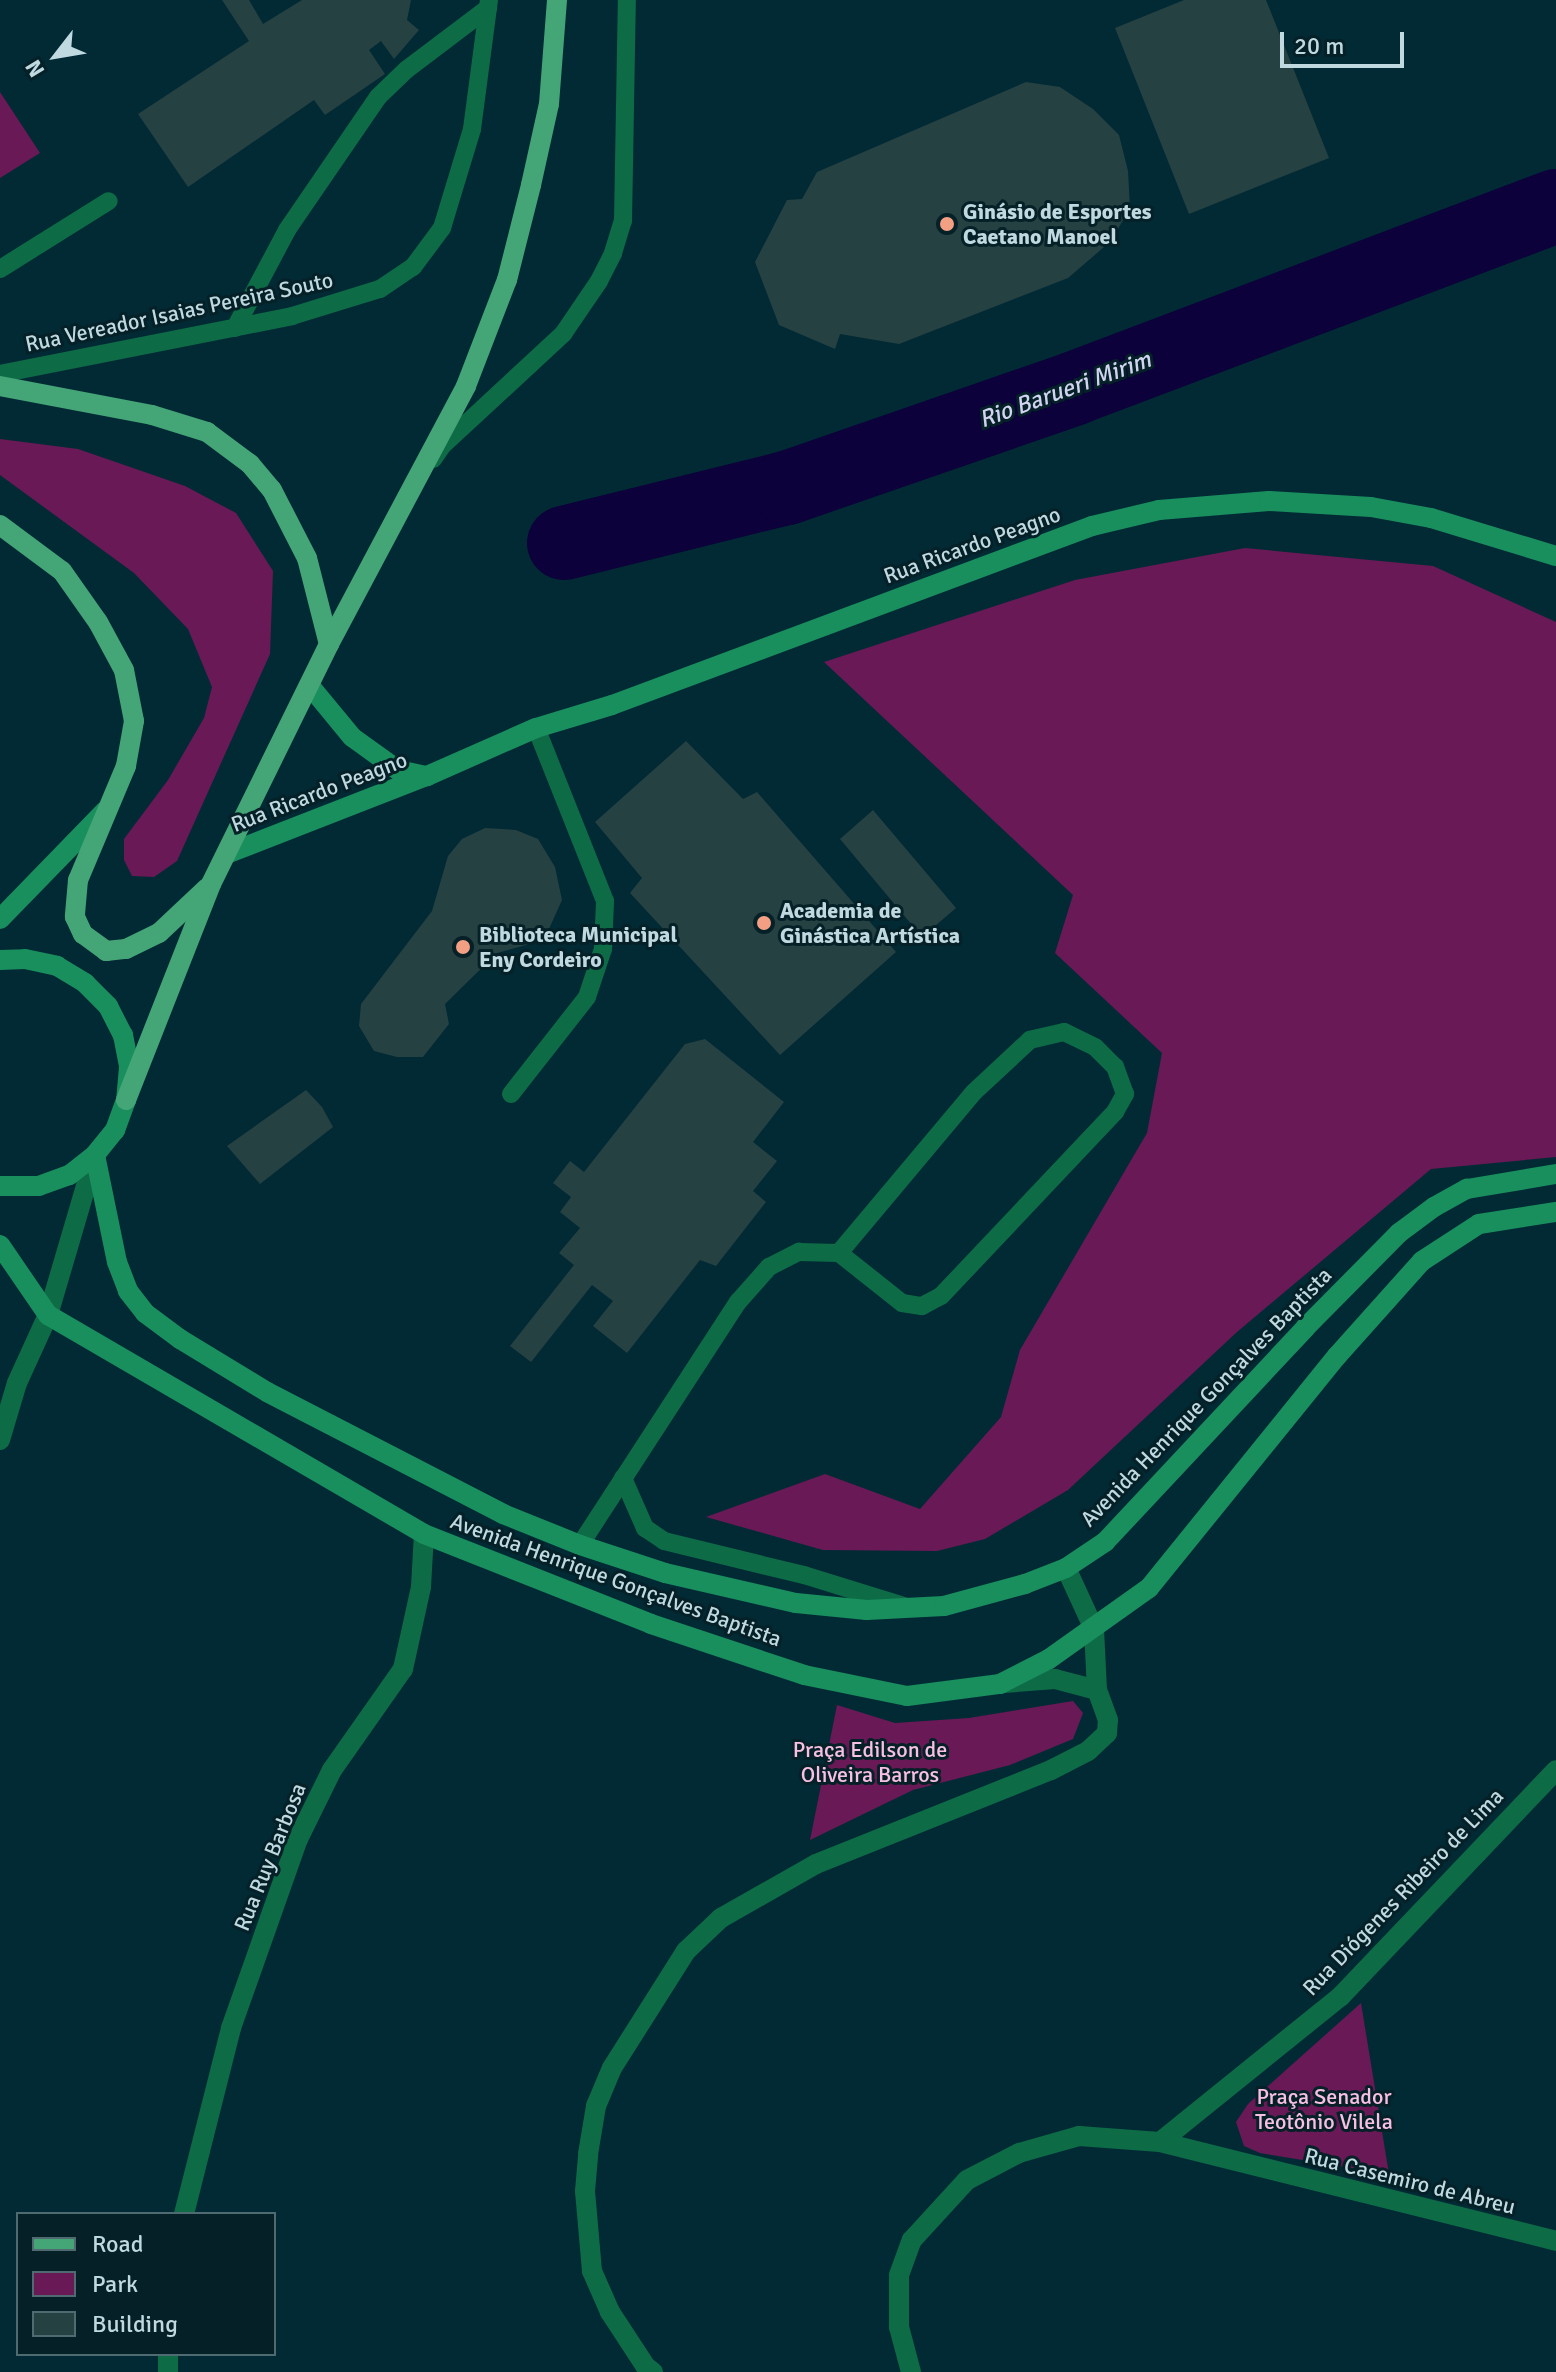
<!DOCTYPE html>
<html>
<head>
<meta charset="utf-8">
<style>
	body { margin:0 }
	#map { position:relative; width:1556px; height:2372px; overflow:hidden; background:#022a35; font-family:Signika,sans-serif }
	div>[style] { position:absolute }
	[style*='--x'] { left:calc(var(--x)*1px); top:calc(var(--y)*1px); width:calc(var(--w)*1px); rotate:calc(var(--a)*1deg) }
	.green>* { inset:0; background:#691955 }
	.river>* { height:74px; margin:-37px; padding:0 37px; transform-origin:37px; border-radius:37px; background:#0c013a }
	.building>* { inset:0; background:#254142 }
	.lane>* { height:18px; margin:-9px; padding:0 9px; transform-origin:9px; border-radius:9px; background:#0d6c46 }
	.street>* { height:20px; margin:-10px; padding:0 10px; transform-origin:10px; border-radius:10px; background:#0d6c46 }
	.secondary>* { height:20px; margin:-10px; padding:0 10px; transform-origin:10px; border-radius:10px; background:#198f5e }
	.primary>* { height:20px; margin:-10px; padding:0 10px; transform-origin:10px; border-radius:10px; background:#44a577 }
	.dots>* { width:22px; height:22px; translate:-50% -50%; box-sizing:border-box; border:4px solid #052027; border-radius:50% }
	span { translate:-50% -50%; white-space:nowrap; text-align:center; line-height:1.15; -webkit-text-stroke:6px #052027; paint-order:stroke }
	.poi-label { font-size:22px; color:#c0d9e1; font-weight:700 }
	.left { translate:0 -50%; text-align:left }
	.street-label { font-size:22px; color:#c0d9e1 }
	.park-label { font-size:22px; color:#f8c0e4 }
	.water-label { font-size:24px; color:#d1d4f1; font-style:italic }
	.legend { position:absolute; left:16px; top:2212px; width:260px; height:144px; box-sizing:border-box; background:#052027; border:2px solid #506a71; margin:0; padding:10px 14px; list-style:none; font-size:24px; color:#c0d9e1 }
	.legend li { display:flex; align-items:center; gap:16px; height:40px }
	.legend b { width:40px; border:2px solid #506a71 }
	.north { position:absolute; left:16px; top:16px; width:80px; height:80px; -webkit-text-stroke:6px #052027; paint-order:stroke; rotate:239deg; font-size:22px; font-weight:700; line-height:32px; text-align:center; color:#c0d9e1 }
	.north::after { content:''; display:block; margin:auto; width:28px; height:36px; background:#c0d9e1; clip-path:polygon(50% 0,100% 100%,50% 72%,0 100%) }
	.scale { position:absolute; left:1280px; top:32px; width:124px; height:36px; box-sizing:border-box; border:4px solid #c0d9e1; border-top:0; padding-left:10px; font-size:24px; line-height:28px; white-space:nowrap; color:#c0d9e1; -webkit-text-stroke:6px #052027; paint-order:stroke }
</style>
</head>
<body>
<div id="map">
	<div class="green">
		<div style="clip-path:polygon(0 92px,40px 153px,0 178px)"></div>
		<div style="clip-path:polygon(0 439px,78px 449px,185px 486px,236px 513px,273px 571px,270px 654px,177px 861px,154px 877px,132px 876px,124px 860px,124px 839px,168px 780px,204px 718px,212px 687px,188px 629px,134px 573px,0 475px)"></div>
		<div style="clip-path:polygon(1245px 548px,1433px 566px,1556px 622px,1556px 1157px,1431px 1169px,1237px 1332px,1068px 1490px,985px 1539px,937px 1551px,823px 1550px,706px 1517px,825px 1474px,920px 1509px,1001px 1417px,1020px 1350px,1147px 1133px,1162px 1053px,1055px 953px,1073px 895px,824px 662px,1075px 580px)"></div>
		<div style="clip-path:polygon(1073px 1701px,1083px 1713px,1073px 1739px,1010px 1765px,913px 1790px,810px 1840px,837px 1705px,895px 1723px,969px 1718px)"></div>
		<div style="clip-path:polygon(1361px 2003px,1389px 2174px,1260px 2153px,1244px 2146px,1236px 2122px,1248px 2104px)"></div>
	</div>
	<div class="river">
		<div style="--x:564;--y:543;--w:230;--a:-13.9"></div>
		<div style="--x:787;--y:488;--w:305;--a:-19.1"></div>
		<div style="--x:1075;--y:388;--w:514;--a:-20.73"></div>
	</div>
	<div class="building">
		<div style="clip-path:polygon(222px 0,249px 0,263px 24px,302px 0,411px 0,407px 20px,419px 30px,394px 59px,381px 41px,369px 50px,385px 74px,325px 115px,314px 100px,188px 187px,138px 114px,249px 41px)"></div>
		<div style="clip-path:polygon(1184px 0,1266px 0,1329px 158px,1189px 214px,1115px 28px)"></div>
		<div style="clip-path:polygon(1026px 82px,1060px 87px,1093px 109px,1119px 135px,1128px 171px,1130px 208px,1111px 241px,1068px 278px,899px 344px,840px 334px,835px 349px,779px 325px,755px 262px,787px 200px,802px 199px,817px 172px)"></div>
		<div style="clip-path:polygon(686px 741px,743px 799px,757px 792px,896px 952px,780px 1055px,630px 893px,642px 878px,595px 822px)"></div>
		<div style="clip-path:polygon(873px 810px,956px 908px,922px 937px,840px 839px)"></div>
		<div style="clip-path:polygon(485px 828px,516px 830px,538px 839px,555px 867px,562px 900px,544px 940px,497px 953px,445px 1004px,449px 1024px,423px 1057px,397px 1057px,374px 1051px,359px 1026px,361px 1004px,432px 911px,448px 856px,462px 839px)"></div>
		<div style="clip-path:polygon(705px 1039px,784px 1102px,753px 1142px,777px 1161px,753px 1191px,766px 1202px,716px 1266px,700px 1260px,627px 1353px,593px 1326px,613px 1301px,592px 1285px,531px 1362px,510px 1346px,574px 1265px,559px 1253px,580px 1228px,560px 1212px,571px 1197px,553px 1183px,570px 1161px,584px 1172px,685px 1044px)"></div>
		<div style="clip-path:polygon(306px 1090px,322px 1107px,333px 1127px,260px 1184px,227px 1146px)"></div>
	</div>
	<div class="lane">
		<div style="--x:0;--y:269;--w:128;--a:-32"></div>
		<div style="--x:235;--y:328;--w:111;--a:-62"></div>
		<div style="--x:287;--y:230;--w:161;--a:-55.6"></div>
		<div style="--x:378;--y:97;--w:39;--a:-44"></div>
		<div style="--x:406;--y:70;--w:103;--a:-37.1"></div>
		<div style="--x:0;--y:374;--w:298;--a:-11.2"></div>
		<div style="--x:292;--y:316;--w:92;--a:-17.1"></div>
		<div style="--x:380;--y:289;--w:40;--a:-34"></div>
		<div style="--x:413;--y:267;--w:49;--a:-53.4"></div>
		<div style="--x:442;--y:228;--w:103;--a:-73.1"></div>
		<div style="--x:472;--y:129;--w:130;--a:-82.5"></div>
		<div style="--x:433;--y:459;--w:16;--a:-55"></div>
		<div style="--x:442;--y:446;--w:165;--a:-42.8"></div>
		<div style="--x:563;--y:334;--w:64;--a:-55.8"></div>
		<div style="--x:599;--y:281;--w:31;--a:-63"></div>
		<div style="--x:613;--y:253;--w:34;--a:-73"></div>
		<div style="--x:623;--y:221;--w:221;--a:-89"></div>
		<div style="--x:511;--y:1094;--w:123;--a:-51.9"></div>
		<div style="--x:587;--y:997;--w:51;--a:-71.6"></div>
		<div style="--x:603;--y:949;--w:48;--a:-87.6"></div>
		<div style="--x:605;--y:901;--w:186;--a:-111.7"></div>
		<div style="--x:623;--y:1478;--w:55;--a:66.3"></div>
		<div style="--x:645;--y:1528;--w:23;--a:34"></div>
		<div style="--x:664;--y:1541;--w:144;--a:13.7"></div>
		<div style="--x:804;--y:1575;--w:105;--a:17.2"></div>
		<div style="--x:580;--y:1545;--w:290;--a:-57"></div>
		<div style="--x:738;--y:1302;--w:47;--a:-48.5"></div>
		<div style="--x:769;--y:1267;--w:34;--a:-27"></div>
		<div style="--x:799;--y:1252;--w:40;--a:1.4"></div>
		<div style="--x:839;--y:1253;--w:80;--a:38.4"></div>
		<div style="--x:902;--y:1303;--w:20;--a:9"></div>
		<div style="--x:922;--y:1306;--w:21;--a:-28"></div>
		<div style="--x:941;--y:1296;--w:253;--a:-46.6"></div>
		<div style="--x:1115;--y:1112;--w:21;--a:-61"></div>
		<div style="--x:1125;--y:1094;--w:29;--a:-110"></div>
		<div style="--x:1115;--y:1067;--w:28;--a:-135"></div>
		<div style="--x:1095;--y:1047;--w:34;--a:-154"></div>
		<div style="--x:1064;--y:1032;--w:35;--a:167"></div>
		<div style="--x:1030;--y:1040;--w:76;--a:137.1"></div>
		<div style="--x:974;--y:1092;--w:210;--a:130"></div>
	</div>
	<div class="street">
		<div style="--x:0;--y:1440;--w:59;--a:-73.4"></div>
		<div style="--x:17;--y:1383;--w:75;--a:-65.5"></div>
		<div style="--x:48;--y:1315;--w:167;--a:-73.6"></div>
		<div style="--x:1066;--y:1568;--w:67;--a:65.3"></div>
		<div style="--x:1094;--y:1629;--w:61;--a:87.2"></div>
		<div style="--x:1160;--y:2142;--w:408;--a:14"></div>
		<div style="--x:184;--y:2214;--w:192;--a:-75.8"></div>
		<div style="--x:231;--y:2028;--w:201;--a:-70.5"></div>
		<div style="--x:298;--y:1839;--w:77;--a:-63.8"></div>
		<div style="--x:332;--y:1770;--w:123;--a:-54.9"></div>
		<div style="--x:403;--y:1669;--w:84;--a:-77.6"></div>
		<div style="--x:421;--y:1587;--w:53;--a:-86.8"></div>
		<div style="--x:168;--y:2354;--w:18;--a:90"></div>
		<div style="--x:653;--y:2372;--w:9;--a:-144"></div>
		<div style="--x:646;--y:2367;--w:66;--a:-123.2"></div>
		<div style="--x:610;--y:2312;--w:45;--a:-113.7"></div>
		<div style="--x:592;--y:2271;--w:80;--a:-95"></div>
		<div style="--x:585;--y:2191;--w:37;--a:-85"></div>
		<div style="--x:588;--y:2154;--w:49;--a:-80.5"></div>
		<div style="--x:596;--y:2106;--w:41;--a:-67.2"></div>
		<div style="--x:612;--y:2068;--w:138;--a:-57.7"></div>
		<div style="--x:686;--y:1951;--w:48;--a:-43.3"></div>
		<div style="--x:721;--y:1918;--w:109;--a:-29.6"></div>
		<div style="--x:816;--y:1864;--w:253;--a:-21.8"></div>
		<div style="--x:1051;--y:1770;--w:42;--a:-27.2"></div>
		<div style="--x:1088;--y:1751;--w:26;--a:-43"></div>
		<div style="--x:1107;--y:1733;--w:13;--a:-86"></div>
		<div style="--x:1108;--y:1720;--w:32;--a:-110"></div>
		<div style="--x:1097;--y:1690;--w:43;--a:-165.3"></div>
		<div style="--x:1055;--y:1679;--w:51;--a:175.5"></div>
		<div style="--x:911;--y:2372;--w:47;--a:-104.9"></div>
		<div style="--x:899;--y:2327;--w:52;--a:-90"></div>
		<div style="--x:899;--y:2275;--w:37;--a:-70"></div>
		<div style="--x:912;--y:2240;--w:81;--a:-47.5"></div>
		<div style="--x:967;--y:2180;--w:59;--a:-27.4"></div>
		<div style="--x:1019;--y:2153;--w:62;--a:-15.8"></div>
		<div style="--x:1079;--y:2136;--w:81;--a:4.2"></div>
		<div style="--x:1160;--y:2142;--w:231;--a:-38.9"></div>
		<div style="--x:1340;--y:1997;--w:313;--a:-46.4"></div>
	</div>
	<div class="secondary">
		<div style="--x:310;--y:686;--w:66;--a:50.5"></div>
		<div style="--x:352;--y:737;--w:57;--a:35.7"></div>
		<div style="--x:398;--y:770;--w:30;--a:12"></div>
		<div style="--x:229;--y:853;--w:212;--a:-21.3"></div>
		<div style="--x:427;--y:776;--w:119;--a:-23.8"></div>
		<div style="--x:536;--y:728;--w:79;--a:-16.8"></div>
		<div style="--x:612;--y:705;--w:512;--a:-20.45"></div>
		<div style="--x:1092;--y:526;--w:69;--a:-13.4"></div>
		<div style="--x:1159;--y:510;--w:110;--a:-4.7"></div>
		<div style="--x:1269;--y:501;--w:102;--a:3.4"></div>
		<div style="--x:1371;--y:507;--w:61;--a:10.4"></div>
		<div style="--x:1431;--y:518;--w:131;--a:16.9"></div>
		<div style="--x:0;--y:919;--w:151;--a:-45.8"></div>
		<div style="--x:0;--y:960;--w:25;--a:-2"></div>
		<div style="--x:25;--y:959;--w:33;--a:12"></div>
		<div style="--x:57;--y:966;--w:33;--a:31"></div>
		<div style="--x:85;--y:983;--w:33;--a:45"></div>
		<div style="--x:108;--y:1006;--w:33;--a:63"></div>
		<div style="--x:123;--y:1035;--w:33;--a:79"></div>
		<div style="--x:129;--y:1067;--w:33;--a:95"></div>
		<div style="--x:126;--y:1100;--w:32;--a:110"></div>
		<div style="--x:115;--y:1130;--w:32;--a:129"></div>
		<div style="--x:95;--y:1155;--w:33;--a:142"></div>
		<div style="--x:69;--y:1175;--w:32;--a:160"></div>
		<div style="--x:39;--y:1186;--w:39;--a:180"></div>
		<div style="--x:95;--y:1155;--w:109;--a:78.4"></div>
		<div style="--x:117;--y:1262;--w:31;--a:69"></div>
		<div style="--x:128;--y:1291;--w:28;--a:52"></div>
		<div style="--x:145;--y:1313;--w:44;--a:36.6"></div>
		<div style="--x:180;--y:1339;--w:102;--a:31.3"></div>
		<div style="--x:267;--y:1392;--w:266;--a:27.3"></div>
		<div style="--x:503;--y:1514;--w:83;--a:21.9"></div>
		<div style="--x:580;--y:1545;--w:89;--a:18.2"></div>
		<div style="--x:665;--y:1573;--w:134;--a:12.9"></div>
		<div style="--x:796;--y:1603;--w:71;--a:5.6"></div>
		<div style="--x:867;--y:1610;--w:77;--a:-3"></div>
		<div style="--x:944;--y:1606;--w:84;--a:-15.2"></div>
		<div style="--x:1025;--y:1584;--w:44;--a:-21.3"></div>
		<div style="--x:1066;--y:1568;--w:47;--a:-33.7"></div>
		<div style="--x:1105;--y:1542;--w:293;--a:-46.9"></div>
		<div style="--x:1305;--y:1328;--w:134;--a:-45.3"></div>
		<div style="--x:1399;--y:1233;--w:44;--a:-36.6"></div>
		<div style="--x:1434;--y:1207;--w:38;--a:-29"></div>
		<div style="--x:1467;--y:1189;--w:90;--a:-9.6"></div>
		<div style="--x:0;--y:1245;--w:85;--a:55.6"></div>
		<div style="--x:48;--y:1315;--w:435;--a:30.2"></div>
		<div style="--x:424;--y:1534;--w:244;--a:21.6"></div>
		<div style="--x:651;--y:1624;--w:161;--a:18.4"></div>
		<div style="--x:804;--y:1675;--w:105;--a:11.5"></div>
		<div style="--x:907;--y:1696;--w:94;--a:-7.4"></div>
		<div style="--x:1000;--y:1684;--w:55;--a:-27"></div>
		<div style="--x:1049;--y:1659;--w:123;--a:-35.4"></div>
		<div style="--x:1149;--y:1588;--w:299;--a:-51"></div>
		<div style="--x:1337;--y:1356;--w:127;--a:-48.2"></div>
		<div style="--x:1422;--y:1261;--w:68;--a:-33"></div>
		<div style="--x:1479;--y:1224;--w:78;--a:-8.9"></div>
	</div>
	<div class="primary">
		<div style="--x:0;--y:386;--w:155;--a:10.8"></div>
		<div style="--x:152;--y:415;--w:58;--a:17.2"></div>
		<div style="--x:207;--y:432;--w:54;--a:36.7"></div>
		<div style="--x:250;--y:464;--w:34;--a:50"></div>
		<div style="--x:272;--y:490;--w:76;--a:62.8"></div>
		<div style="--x:307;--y:558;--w:89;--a:75.7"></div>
		<div style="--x:0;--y:525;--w:77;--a:36.6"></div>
		<div style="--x:62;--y:571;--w:62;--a:54.8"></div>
		<div style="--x:98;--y:622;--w:55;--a:61.6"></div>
		<div style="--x:124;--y:670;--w:52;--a:78.9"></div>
		<div style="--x:134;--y:721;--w:46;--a:100.1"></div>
		<div style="--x:126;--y:766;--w:124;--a:112.8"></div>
		<div style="--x:78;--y:880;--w:37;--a:95"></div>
		<div style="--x:75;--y:917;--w:19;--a:65"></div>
		<div style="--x:83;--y:934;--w:29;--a:36"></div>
		<div style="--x:106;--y:951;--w:20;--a:-6"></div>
		<div style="--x:126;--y:949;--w:37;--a:-26"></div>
		<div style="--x:159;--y:933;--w:66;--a:-43.2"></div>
		<div style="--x:126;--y:1100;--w:232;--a:-68.5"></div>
		<div style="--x:211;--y:884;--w:267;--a:-63.8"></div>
		<div style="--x:329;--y:644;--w:292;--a:-62"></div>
		<div style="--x:466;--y:386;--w:114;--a:-68.9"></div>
		<div style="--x:507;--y:280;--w:98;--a:-75.8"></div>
		<div style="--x:531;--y:185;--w:83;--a:-77.5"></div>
		<div style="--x:549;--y:104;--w:104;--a:-85.6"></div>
	</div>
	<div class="dots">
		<div style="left:947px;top:224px;background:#f39f83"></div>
		<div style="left:764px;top:923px;background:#f39f83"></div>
		<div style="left:463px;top:947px;background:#f39f83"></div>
	</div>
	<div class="poi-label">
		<span class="left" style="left:963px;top:224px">Ginásio de Esportes<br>Caetano Manoel</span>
		<span class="left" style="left:780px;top:923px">Academia de<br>Ginástica Artística</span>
		<span class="left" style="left:479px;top:947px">Biblioteca Municipal<br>Eny Cordeiro</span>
	</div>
	<div class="street-label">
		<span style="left:179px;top:312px;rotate:-12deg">Rua Vereador Isaias Pereira Souto</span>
		<span style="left:972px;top:545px;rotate:-20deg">Rua Ricardo Peagno</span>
		<span style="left:319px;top:792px;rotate:-21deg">Rua Ricardo Peagno</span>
		<span style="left:1206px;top:1397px;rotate:-46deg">Avenida Henrique Gonçalves Baptista</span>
		<span style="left:616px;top:1580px;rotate:20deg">Avenida Henrique Gonçalves Baptista</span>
		<span style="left:270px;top:1857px;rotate:-68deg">Rua Ruy Barbosa</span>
		<span style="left:1403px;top:1892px;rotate:-46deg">Rua Diógenes Ribeiro de Lima</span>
		<span style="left:1410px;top:2181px;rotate:14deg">Rua Casemiro de Abreu</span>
	</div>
	<div class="park-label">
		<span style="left:870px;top:1762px">Praça Edilson de<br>Oliveira Barros</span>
		<span style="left:1324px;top:2109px">Praça Senador<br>Teotônio Vilela</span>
	</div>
	<div class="water-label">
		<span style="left:1065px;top:390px;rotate:-20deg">Rio Barueri Mirim</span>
	</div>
	<ul class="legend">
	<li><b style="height:10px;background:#44a577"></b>Road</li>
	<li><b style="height:22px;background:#691955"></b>Park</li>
	<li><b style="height:22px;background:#254142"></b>Building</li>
	</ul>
	<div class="north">N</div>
	<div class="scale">20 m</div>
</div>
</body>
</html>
